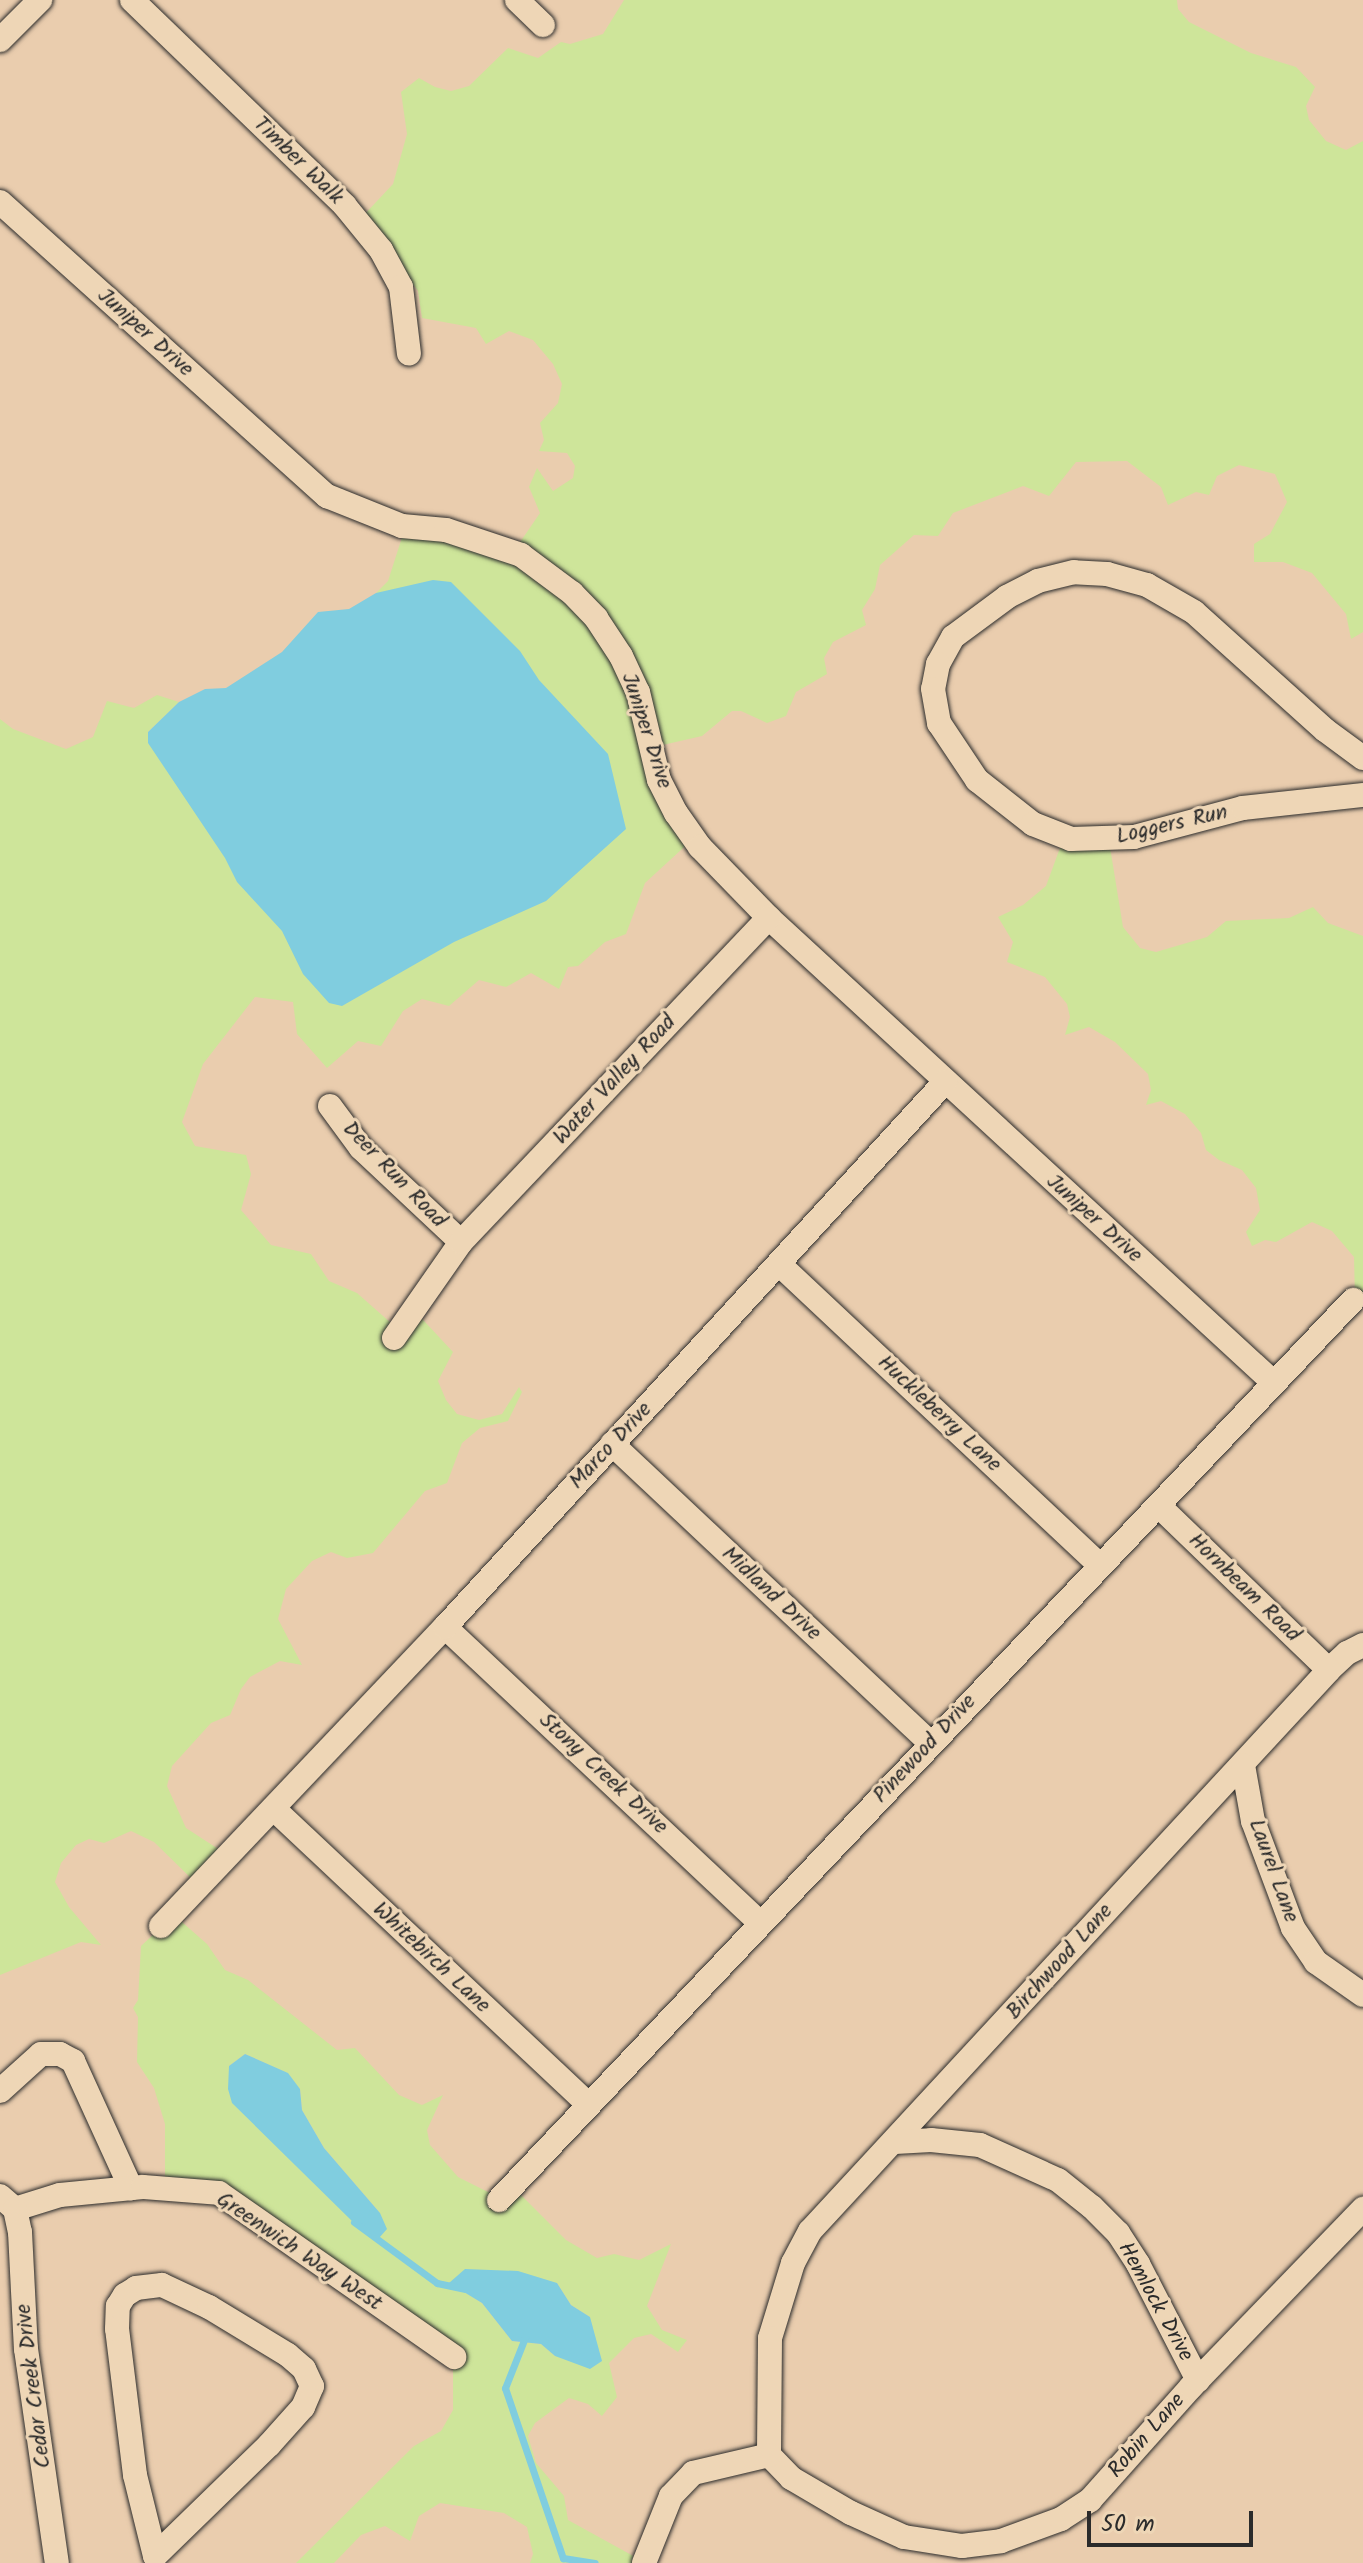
<!DOCTYPE html>
<html>
<head>
<meta charset="utf-8">
<style>
	body { margin:0 }
	#map { position:relative; width:1363px; height:2563px; overflow:hidden; background:#eacdae; font-family:Kalam,sans-serif }
	div>[style] { position:absolute }
	[style*='--x'] { left:calc(var(--x)*1px); top:calc(var(--y)*1px); width:calc(var(--w)*1px); rotate:calc(var(--a)*1deg) }
	.green>* { inset:0; background:#cee59a }
	.water>* { inset:0; background:#80cddf }
	.stream>* { height:7px; margin:-3.5px; padding:0 3.5px; transform-origin:3.5px; border-radius:3.5px; background:#80cddf }
	.roads { filter:drop-shadow(0 0 2px #2b2b2b) drop-shadow(0 0 2px #2b2b2b) }
	.minor>* { height:24px; margin:-12px; padding:0 12px; transform-origin:12px; border-radius:12px; background:#eed6b6 }
	span { translate:-50% -50%; white-space:nowrap; text-align:center; line-height:1.15; -webkit-text-stroke:6px #eed6b6; paint-order:stroke }
	.street-label { font-size:22px; color:#2b2b2b }
	.scale { position:absolute; left:1087px; top:2511px; width:166px; height:36px; box-sizing:border-box; border:4px solid #2b2b2b; border-top:0; padding-left:10px; font-size:24px; line-height:28px; white-space:nowrap; color:#2b2b2b; -webkit-text-stroke:6px #eed6b6; paint-order:stroke }
</style>
</head>
<body>
<div id="map">
	<div class="green">
		<div style="clip-path:polygon(624px 0,1177px 0,1178px 9px,1189px 22px,1251px 53px,1296px 67px,1315px 87px,1306px 106px,1309px 120px,1326px 141px,1346px 150px,1363px 141px,1363px 632px,1351px 639px,1346px 614px,1312px 573px,1283px 562px,1254px 562px,1254px 544px,1270px 534px,1287px 502px,1275px 474px,1239px 465px,1217px 476px,1209px 495px,1196px 492px,1168px 505px,1161px 487px,1127px 461px,1076px 462px,1049px 496px,1023px 486px,953px 513px,938px 536px,914px 535px,880px 565px,875px 589px,862px 610px,866px 625px,833px 642px,824px 658px,827px 674px,796px 692px,786px 716px,767px 723px,741px 711px,732px 711px,702px 736px,654px 747px,694px 838px,645px 883px,626px 934px,605px 942px,578px 966px,568px 967px,559px 989px,531px 973px,506px 987px,479px 980px,449px 1006px,422px 999px,403px 1011px,381px 1046px,358px 1041px,327px 1068px,297px 1034px,293px 1002px,255px 997px,203px 1064px,182px 1122px,195px 1146px,246px 1155px,251px 1174px,241px 1210px,271px 1245px,311px 1254px,329px 1281px,357px 1293px,391px 1323px,412px 1308px,453px 1352px,438px 1381px,446px 1400px,457px 1414px,479px 1420px,502px 1414px,519px 1387px,522px 1392px,508px 1421px,480px 1428px,462px 1443px,447px 1483px,425px 1491px,373px 1553px,347px 1558px,331px 1552px,312px 1561px,286px 1589px,278px 1619px,302px 1665px,280px 1661px,250px 1677px,241px 1689px,230px 1715px,211px 1723px,172px 1766px,167px 1786px,186px 1828px,229px 1856px,197px 1884px,154px 1842px,131px 1831px,104px 1843px,89px 1839px,76px 1845px,61px 1863px,55px 1882px,69px 1907px,101px 1945px,81px 1942px,0 1975px,0 719px,13px 729px,66px 749px,93px 737px,107px 701px,134px 708px,157px 695px,179px 702px,148px 732px,148px 743px,381px 594px,376px 593px,388px 581px,405px 528px,514px 551px,540px 513px,529px 487px,537px 468px,553px 491px,573px 478px,575px 466px,567px 453px,539px 451px,544px 440px,540px 423px,558px 403px,562px 384px,553px 364px,533px 340px,509px 331px,486px 344px,476px 328px,422px 318px,418px 291px,362px 217px,393px 184px,407px 134px,401px 92px,419px 78px,435px 87px,451px 91px,469px 86px,508px 48px,538px 58px,561px 42px,570px 44px,603px 34px)"></div>
		<div style="clip-path:polygon(1064px 837px,1109px 841px,1123px 927px,1140px 948px,1156px 952px,1207px 937px,1226px 921px,1289px 918px,1313px 907px,1328px 923px,1363px 936px,1363px 1306px,1355px 1299px,1354px 1257px,1332px 1231px,1312px 1222px,1276px 1242px,1265px 1240px,1252px 1246px,1246px 1232px,1260px 1210px,1256px 1188px,1242px 1170px,1219px 1160px,1206px 1150px,1201px 1133px,1185px 1114px,1161px 1101px,1146px 1105px,1151px 1090px,1148px 1074px,1115px 1042px,1089px 1027px,1065px 1035px,1070px 1017px,1067px 1004px,1045px 977px,1007px 962px,1013px 942px,998px 917px,1023px 905px,1046px 886px)"></div>
		<div style="clip-path:polygon(evenodd,174px 1915px,207px 1944px,225px 1970px,248px 1980px,337px 2050px,355px 2048px,399px 2095px,422px 2105px,443px 2095px,427px 2130px,430px 2145px,458px 2177px,498px 2197px,515px 2189px,566px 2240px,597px 2258px,614px 2254px,639px 2260px,671px 2244px,647px 2306px,662px 2330px,687px 2340px,678px 2352px,651px 2334px,634px 2338px,609px 2363px,617px 2397px,602px 2416px,588px 2404px,569px 2398px,535px 2423px,528px 2436px,536px 2463px,564px 2496px,568px 2520px,646px 2563px,530px 2563px,533px 2554px,527px 2527px,504px 2513px,440px 2503px,419px 2516px,410px 2541px,385px 2526px,361px 2535px,334px 2563px,296px 2563px,414px 2446px,441px 2431px,453px 2410px,453px 2366px,221px 2193px,165px 2187px,165px 2124px,154px 2088px,137px 2062px,138px 2017px,133px 2008px,138px 2000px,141px 1946px,174px 1915px,245px 2054px,287px 2073px,300px 2089px,302px 2110px,324px 2148px,380px 2213px,229px 2066px,245px 2054px,174px 1915px,450px 2283px,557px 2283px,571px 2305px,590px 2317px,555px 2356px,541px 2344px,512px 2341px,482px 2303px,450px 2283px)"></div>
	</div>
	<div class="water">
		<div style="clip-path:polygon(433px 580px,451px 582px,520px 651px,539px 680px,608px 754px,626px 829px,546px 901px,454px 942px,342px 1006px,329px 1003px,303px 974px,282px 931px,237px 882px,225px 858px,148px 743px,148px 732px,179px 702px,205px 689px,226px 688px,282px 652px,318px 612px,349px 609px,376px 593px)"></div>
		<div style="clip-path:polygon(245px 2054px,288px 2073px,300px 2089px,302px 2110px,324px 2148px,380px 2213px,387px 2229px,379px 2238px,354px 2223px,232px 2103px,228px 2089px,229px 2066px)"></div>
		<div style="clip-path:polygon(465px 2269px,518px 2271px,557px 2283px,571px 2305px,590px 2317px,602px 2361px,590px 2369px,555px 2356px,541px 2344px,512px 2341px,482px 2303px,449px 2283px)"></div>
	</div>
	<div class="stream">
		<div style="--x:354;--y:2222;--w:103;--a:36.3"></div>
		<div style="--x:437;--y:2283;--w:29;--a:12"></div>
		<div style="--x:526;--y:2335;--w:57;--a:111.6"></div>
		<div style="--x:505;--y:2388;--w:180;--a:71.2"></div>
		<div style="--x:563;--y:2558;--w:32;--a:9"></div>
	</div>
	<div class="roads">
		<div class="minor">
			<div style="--x:132;--y:0;--w:296;--a:44"></div>
			<div style="--x:345;--y:206;--w:57;--a:50.7"></div>
			<div style="--x:381;--y:250;--w:42;--a:61.6"></div>
			<div style="--x:401;--y:287;--w:67;--a:83.2"></div>
			<div style="--x:517;--y:0;--w:36;--a:44"></div>
			<div style="--x:0;--y:40;--w:57;--a:-45"></div>
			<div style="--x:0;--y:202;--w:440;--a:42"></div>
			<div style="--x:327;--y:496;--w:81;--a:21.8"></div>
			<div style="--x:402;--y:526;--w:44;--a:5.2"></div>
			<div style="--x:446;--y:530;--w:79;--a:18.4"></div>
			<div style="--x:521;--y:555;--w:64;--a:36.7"></div>
			<div style="--x:572;--y:593;--w:35;--a:46"></div>
			<div style="--x:596;--y:618;--w:45;--a:56.7"></div>
			<div style="--x:621;--y:656;--w:40;--a:65"></div>
			<div style="--x:638;--y:692;--w:90;--a:76.6"></div>
			<div style="--x:659;--y:780;--w:37;--a:63"></div>
			<div style="--x:676;--y:813;--w:42;--a:54.8"></div>
			<div style="--x:700;--y:847;--w:99;--a:45.8"></div>
			<div style="--x:769;--y:918;--w:686;--a:42.64"></div>
			<div style="--x:1363;--y:758;--w:47;--a:-143.6"></div>
			<div style="--x:1325;--y:730;--w:176;--a:-138"></div>
			<div style="--x:1194;--y:612;--w:54;--a:-150.1"></div>
			<div style="--x:1147;--y:585;--w:41;--a:-164.6"></div>
			<div style="--x:1107;--y:574;--w:33;--a:-177"></div>
			<div style="--x:1074;--y:572;--w:37;--a:166"></div>
			<div style="--x:1038;--y:581;--w:35;--a:153"></div>
			<div style="--x:1007;--y:597;--w:67;--a:143.5"></div>
			<div style="--x:953;--y:637;--w:31;--a:119"></div>
			<div style="--x:938;--y:664;--w:25;--a:101"></div>
			<div style="--x:933;--y:689;--w:35;--a:80"></div>
			<div style="--x:939;--y:723;--w:69;--a:56.3"></div>
			<div style="--x:977;--y:780;--w:71;--a:38.2"></div>
			<div style="--x:1033;--y:824;--w:41;--a:21.5"></div>
			<div style="--x:1071;--y:839;--w:63;--a:-1.8"></div>
			<div style="--x:1134;--y:837;--w:113;--a:-14.9"></div>
			<div style="--x:1243;--y:808;--w:121;--a:-6.2"></div>
			<div style="--x:330;--y:1106;--w:52;--a:53.6"></div>
			<div style="--x:361;--y:1148;--w:137;--a:43.2"></div>
			<div style="--x:779;--y:1264;--w:439;--a:43.2"></div>
			<div style="--x:394;--y:1338;--w:117;--a:-55.1"></div>
			<div style="--x:461;--y:1242;--w:447;--a:-46.5"></div>
			<div style="--x:612;--y:1444;--w:436;--a:43.2"></div>
			<div style="--x:1159;--y:1506;--w:236;--a:44"></div>
			<div style="--x:445;--y:1627;--w:431;--a:43.2"></div>
			<div style="--x:1363;--y:1645;--w:18;--a:153"></div>
			<div style="--x:1347;--y:1653;--w:25;--a:137"></div>
			<div style="--x:1329;--y:1670;--w:764;--a:132.77"></div>
			<div style="--x:810;--y:2231;--w:36;--a:118"></div>
			<div style="--x:793;--y:2263;--w:78;--a:107"></div>
			<div style="--x:770;--y:2338;--w:117;--a:90.5"></div>
			<div style="--x:769;--y:2455;--w:32;--a:46"></div>
			<div style="--x:791;--y:2478;--w:69;--a:30.3"></div>
			<div style="--x:851;--y:2513;--w:58;--a:24.4"></div>
			<div style="--x:904;--y:2537;--w:59;--a:8.8"></div>
			<div style="--x:962;--y:2546;--w:39;--a:-7"></div>
			<div style="--x:1001;--y:2541;--w:64;--a:-20.1"></div>
			<div style="--x:1061;--y:2519;--w:35;--a:-33"></div>
			<div style="--x:1090;--y:2500;--w:152;--a:-48.2"></div>
			<div style="--x:1191;--y:2387;--w:248;--a:-46"></div>
			<div style="--x:1243;--y:1765;--w:57;--a:79.9"></div>
			<div style="--x:1253;--y:1821;--w:114;--a:69.5"></div>
			<div style="--x:1293;--y:1928;--w:41;--a:55.9"></div>
			<div style="--x:1316;--y:1962;--w:57;--a:35.1"></div>
			<div style="--x:275;--y:1810;--w:429;--a:43.2"></div>
			<div style="--x:161;--y:1926;--w:412;--a:-46.5"></div>
			<div style="--x:445;--y:1627;--w:740;--a:-47.47"></div>
			<div style="--x:0;--y:2091;--w:55;--a:-42.1"></div>
			<div style="--x:41;--y:2054;--w:19;--a:0"></div>
			<div style="--x:60;--y:2054;--w:15;--a:28"></div>
			<div style="--x:73;--y:2061;--w:140;--a:65.5"></div>
			<div style="--x:895;--y:2142;--w:36;--a:-3"></div>
			<div style="--x:931;--y:2140;--w:49;--a:5.8"></div>
			<div style="--x:980;--y:2145;--w:85;--a:24.2"></div>
			<div style="--x:1058;--y:2180;--w:43;--a:38.5"></div>
			<div style="--x:1092;--y:2207;--w:37;--a:45"></div>
			<div style="--x:1118;--y:2233;--w:37;--a:57"></div>
			<div style="--x:1138;--y:2264;--w:131;--a:62.7"></div>
			<div style="--x:0;--y:2196;--w:20;--a:41"></div>
			<div style="--x:15;--y:2209;--w:47;--a:-17.3"></div>
			<div style="--x:60;--y:2195;--w:83;--a:-5.5"></div>
			<div style="--x:143;--y:2187;--w:76;--a:4.5"></div>
			<div style="--x:219;--y:2193;--w:287;--a:34.9"></div>
			<div style="--x:499;--y:2200;--w:1241;--a:-46.5"></div>
			<div style="--x:15;--y:2209;--w:24;--a:78"></div>
			<div style="--x:20;--y:2232;--w:117;--a:87.1"></div>
			<div style="--x:26;--y:2349;--w:216;--a:81.8"></div>
			<div style="--x:162;--y:2285;--w:52;--a:25.1"></div>
			<div style="--x:209;--y:2307;--w:92;--a:31.3"></div>
			<div style="--x:288;--y:2355;--w:21;--a:41"></div>
			<div style="--x:304;--y:2369;--w:19;--a:65"></div>
			<div style="--x:312;--y:2386;--w:23;--a:113"></div>
			<div style="--x:303;--y:2407;--w:51;--a:131.8"></div>
			<div style="--x:269;--y:2445;--w:159;--a:135.8"></div>
			<div style="--x:155;--y:2556;--w:83;--a:-103.9"></div>
			<div style="--x:135;--y:2475;--w:147;--a:-97"></div>
			<div style="--x:117;--y:2329;--w:23;--a:-88"></div>
			<div style="--x:118;--y:2306;--w:13;--a:-58"></div>
			<div style="--x:125;--y:2295;--w:13;--a:-32"></div>
			<div style="--x:136;--y:2288;--w:26;--a:-7"></div>
			<div style="--x:644;--y:2563;--w:72;--a:-68.1"></div>
			<div style="--x:671;--y:2496;--w:32;--a:-46"></div>
			<div style="--x:693;--y:2473;--w:78;--a:-13.3"></div>
		</div>
	</div>
	<div class="street-label">
		<span style="left:298px;top:161px;rotate:44deg">Timber Walk</span>
		<span style="left:145px;top:333px;rotate:42deg">Juniper Drive</span>
		<span style="left:646px;top:731px;rotate:72deg">Juniper Drive</span>
		<span style="left:1172px;top:825px;rotate:-13deg">Loggers Run</span>
		<span style="left:615px;top:1080px;rotate:-47deg">Water Valley Road</span>
		<span style="left:394px;top:1175px;rotate:46deg">Deer Run Road</span>
		<span style="left:1094px;top:1219px;rotate:42deg">Juniper Drive</span>
		<span style="left:939px;top:1414px;rotate:43deg">Huckleberry Lane</span>
		<span style="left:611px;top:1446px;rotate:-47deg">Marco Drive</span>
		<span style="left:1244px;top:1588px;rotate:44deg">Hornbeam Road</span>
		<span style="left:771px;top:1594px;rotate:43deg">Midland Drive</span>
		<span style="left:925px;top:1749px;rotate:-47deg">Pinewood Drive</span>
		<span style="left:603px;top:1774px;rotate:43deg">Stony Creek Drive</span>
		<span style="left:1273px;top:1871px;rotate:70deg">Laurel Lane</span>
		<span style="left:431px;top:1958px;rotate:43deg">Whitebirch Lane</span>
		<span style="left:1060px;top:1962px;rotate:-48deg">Birchwood Lane</span>
		<span style="left:299px;top:2252px;rotate:34deg">Greenwich Way West</span>
		<span style="left:1155px;top:2302px;rotate:61deg">Hemlock Drive</span>
		<span style="left:34px;top:2386px;rotate:-97deg">Cedar Creek Drive</span>
		<span style="left:1147px;top:2436px;rotate:-49deg">Robin Lane</span>
	</div>
	<div class="scale">50 m</div>
</div>
</body>
</html>
